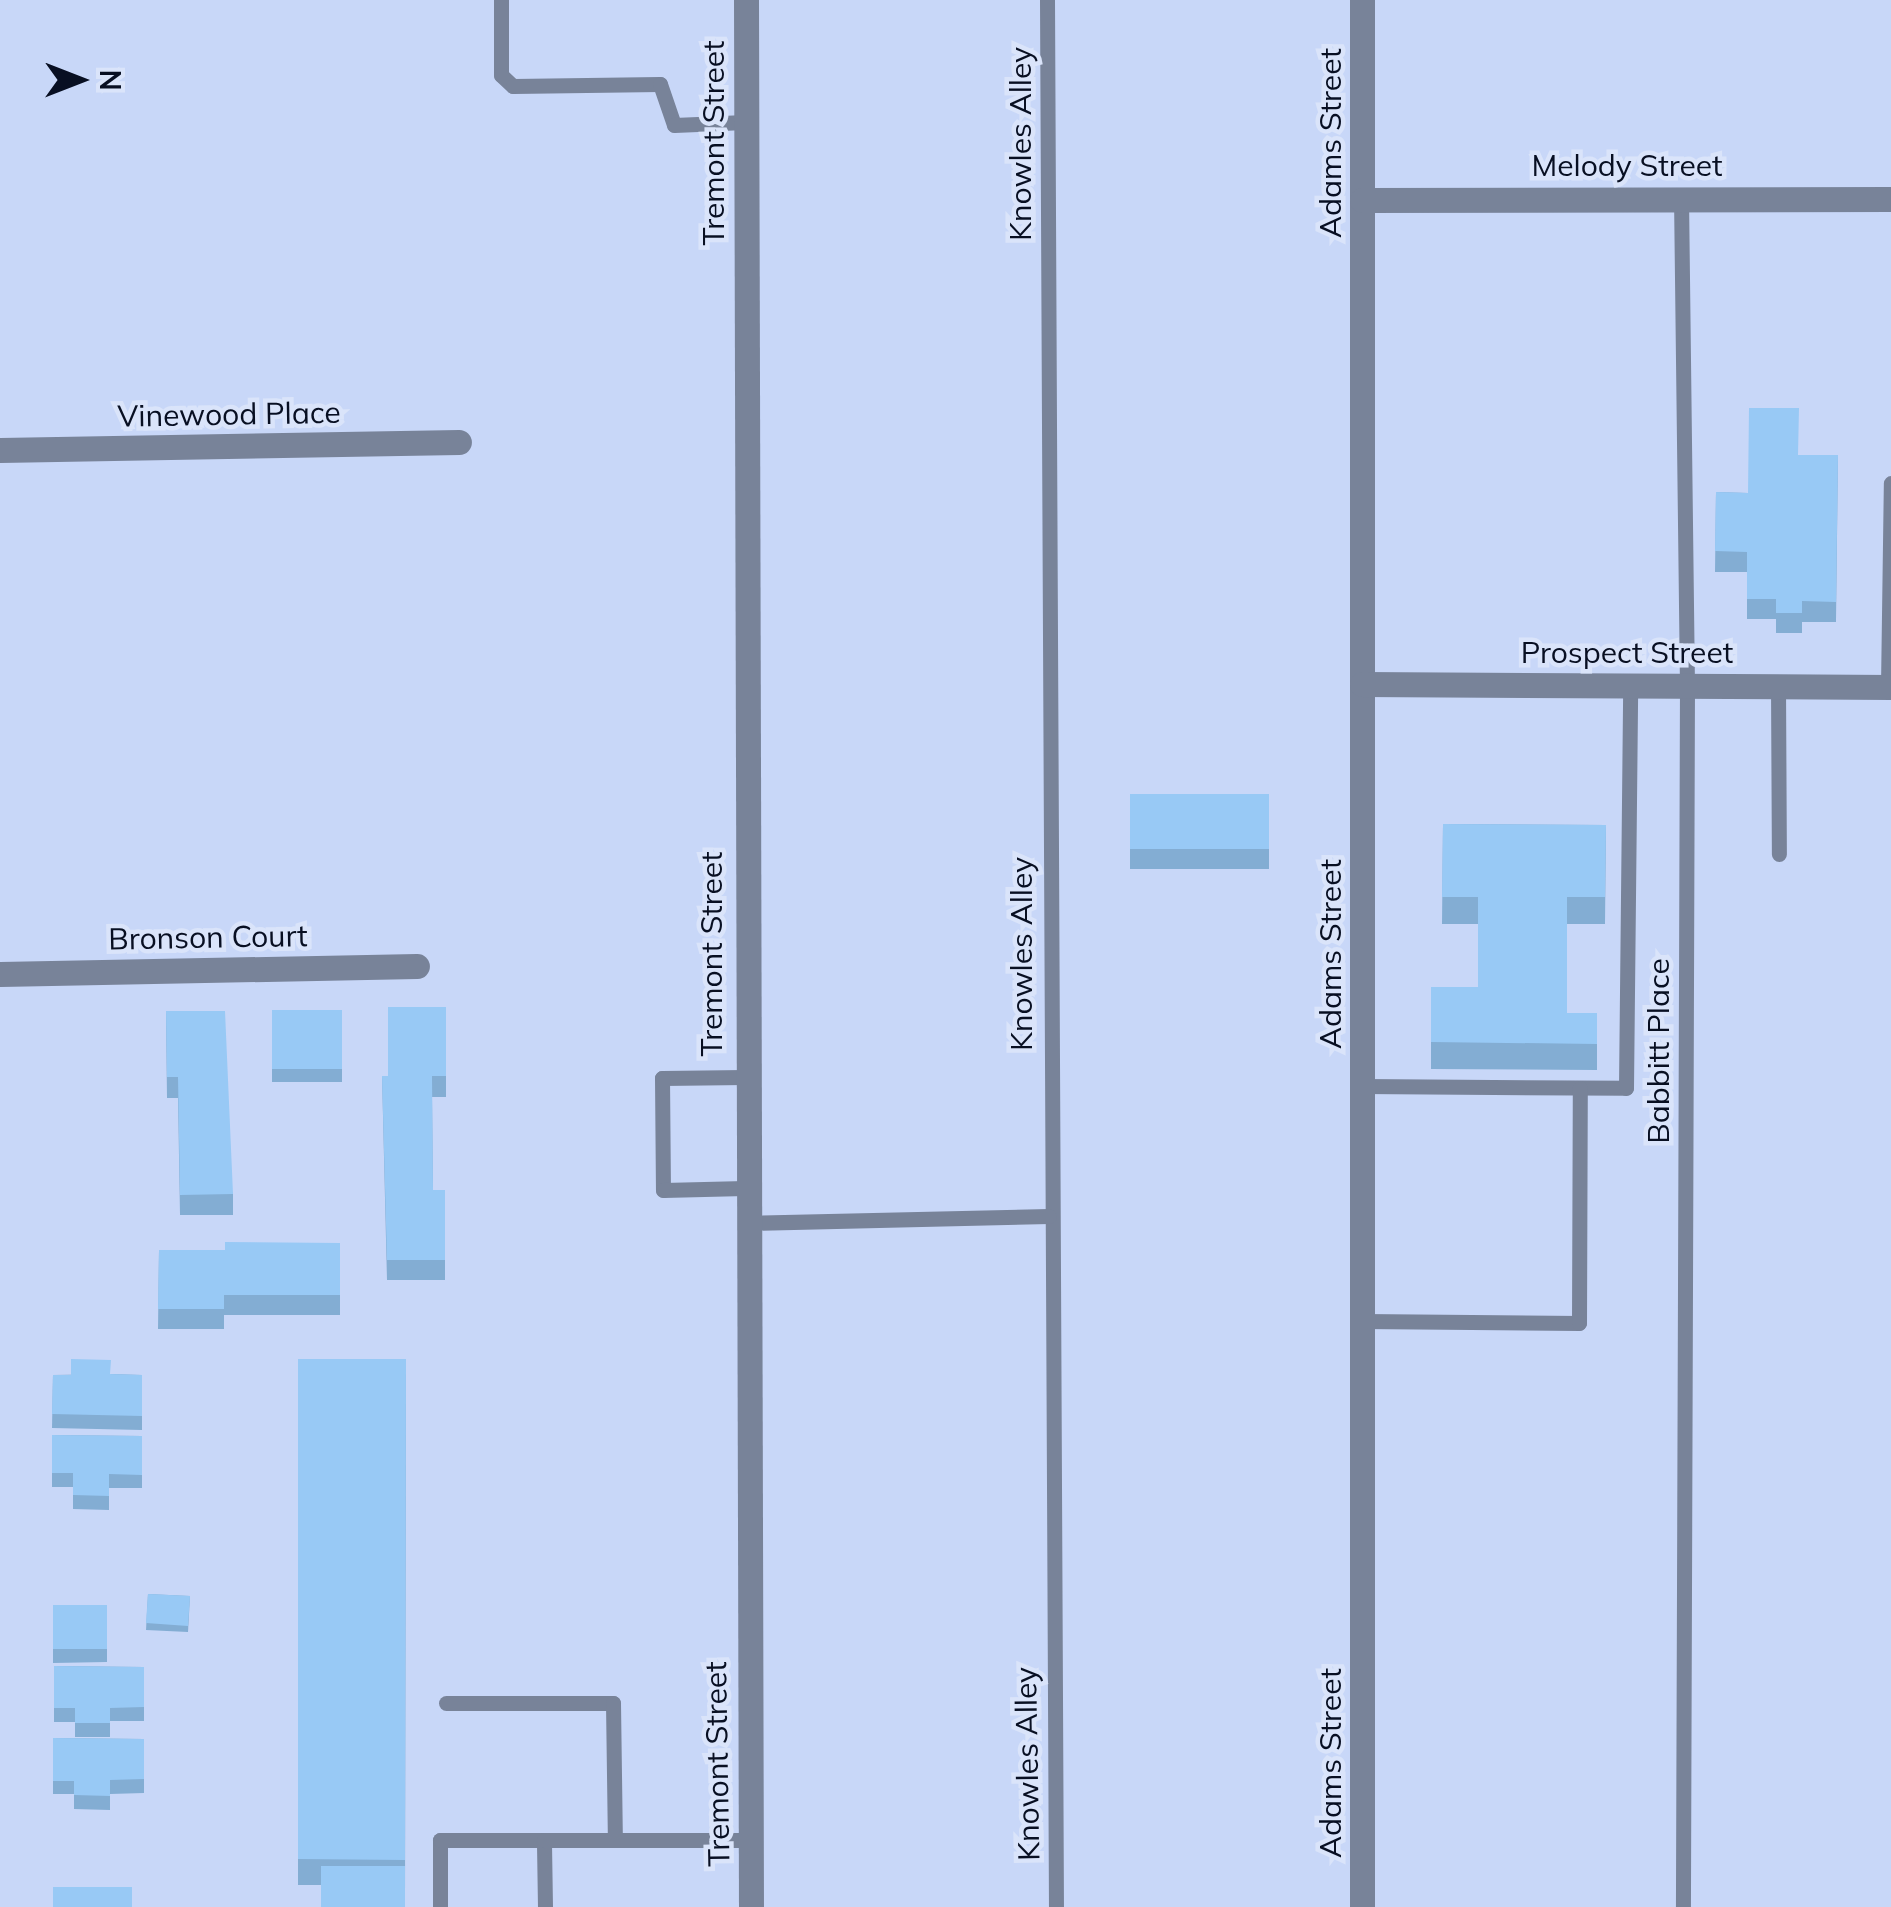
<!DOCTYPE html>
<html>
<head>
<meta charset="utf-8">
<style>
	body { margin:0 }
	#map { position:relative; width:1891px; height:1907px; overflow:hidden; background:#c8d7f8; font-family:Mulish,sans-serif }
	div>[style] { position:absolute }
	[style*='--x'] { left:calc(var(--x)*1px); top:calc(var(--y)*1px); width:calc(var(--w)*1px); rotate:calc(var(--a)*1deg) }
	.service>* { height:15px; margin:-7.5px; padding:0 7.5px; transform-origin:7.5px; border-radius:7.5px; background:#788399 }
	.minor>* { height:25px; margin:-12.5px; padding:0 12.5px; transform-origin:12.5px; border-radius:12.5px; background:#788399 }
	.wall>* { inset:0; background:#83add3 }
	.building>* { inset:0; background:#98c9f5 }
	span { translate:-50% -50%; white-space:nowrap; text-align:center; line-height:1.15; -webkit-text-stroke:9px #dae4fa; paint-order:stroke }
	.street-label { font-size:30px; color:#080f22 }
	.north { position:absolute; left:30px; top:30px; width:100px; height:100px; -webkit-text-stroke:8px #dae4fa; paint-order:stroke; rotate:90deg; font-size:28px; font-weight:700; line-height:40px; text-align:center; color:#080f22 }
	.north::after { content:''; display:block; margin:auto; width:35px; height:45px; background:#080f22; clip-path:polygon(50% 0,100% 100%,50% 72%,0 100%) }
</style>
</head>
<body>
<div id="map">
	<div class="service">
		<div style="--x:501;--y:0;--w:75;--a:90"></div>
		<div style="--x:501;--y:75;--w:16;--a:43"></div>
		<div style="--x:513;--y:86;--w:147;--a:-0.8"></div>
		<div style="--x:660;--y:84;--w:43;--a:71.1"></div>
		<div style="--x:674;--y:125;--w:71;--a:-2.4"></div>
		<div style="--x:1047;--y:0;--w:1907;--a:89.73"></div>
		<div style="--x:1681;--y:196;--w:488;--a:89.3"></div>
		<div style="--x:1687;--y:684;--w:1223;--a:90.19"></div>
		<div style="--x:1778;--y:685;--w:169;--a:89.7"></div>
		<div style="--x:1888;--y:687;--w:204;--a:-89.2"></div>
		<div style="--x:745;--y:1077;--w:83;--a:179.3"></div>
		<div style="--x:662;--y:1078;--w:112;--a:89.5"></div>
		<div style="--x:663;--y:1190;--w:82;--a:-1.4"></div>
		<div style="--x:1362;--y:1086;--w:264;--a:0.4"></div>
		<div style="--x:1626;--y:1088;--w:404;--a:-89.4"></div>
		<div style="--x:745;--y:1223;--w:304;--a:-1.3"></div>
		<div style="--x:1362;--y:1321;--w:217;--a:0.5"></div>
		<div style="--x:1579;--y:1323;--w:235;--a:-89.8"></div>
		<div style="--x:446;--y:1703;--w:167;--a:0"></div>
		<div style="--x:613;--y:1703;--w:137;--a:89.2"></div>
		<div style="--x:440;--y:1907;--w:67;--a:-90"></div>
		<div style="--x:440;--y:1840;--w:104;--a:0"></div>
		<div style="--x:545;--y:1907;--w:67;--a:-90.9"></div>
		<div style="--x:544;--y:1840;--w:206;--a:0"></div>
	</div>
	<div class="minor">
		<div style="--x:746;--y:0;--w:1907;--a:89.85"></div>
		<div style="--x:1362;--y:0;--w:1907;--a:90"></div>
		<div style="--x:1362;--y:200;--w:529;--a:-0.11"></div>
		<div style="--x:0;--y:450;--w:459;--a:-1"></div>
		<div style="--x:1362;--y:684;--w:529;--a:0.32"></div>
		<div style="--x:0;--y:974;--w:417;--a:-1.1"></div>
	</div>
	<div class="wall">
		<div style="clip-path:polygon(1798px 455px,1838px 455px,1836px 622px,1802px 622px,1802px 633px,1776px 633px,1776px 619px,1747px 619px,1747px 572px,1715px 572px,1716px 492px,1748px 493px)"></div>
		<div style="clip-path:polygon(1130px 794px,1269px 794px,1269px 869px,1130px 869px)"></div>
		<div style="clip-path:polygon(1443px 824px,1606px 825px,1605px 924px,1567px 924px,1567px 1013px,1597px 1013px,1597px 1070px,1431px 1069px,1431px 987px,1478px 987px,1478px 924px,1442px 924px)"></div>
		<div style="clip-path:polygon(446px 1007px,446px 1097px,432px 1097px,433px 1190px,445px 1190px,445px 1280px,387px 1280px,382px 1076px,388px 1076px)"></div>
		<div style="clip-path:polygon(272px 1010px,342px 1010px,342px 1082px,272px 1082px)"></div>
		<div style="clip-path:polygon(166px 1011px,233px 1194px,233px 1215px,180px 1215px,178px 1098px,167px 1098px)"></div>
		<div style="clip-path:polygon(340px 1243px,340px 1315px,224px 1315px,224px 1329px,158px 1329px,159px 1250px,225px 1250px)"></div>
		<div style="clip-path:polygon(298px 1359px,406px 1359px,405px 1907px,321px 1885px,298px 1885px)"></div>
		<div style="clip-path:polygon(111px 1374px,142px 1375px,142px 1430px,52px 1428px,53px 1375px)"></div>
		<div style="clip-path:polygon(52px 1435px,142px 1436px,142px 1488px,109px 1488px,109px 1510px,73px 1509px,73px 1487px,52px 1487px)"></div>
		<div style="clip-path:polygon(148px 1594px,190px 1596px,188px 1632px,146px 1630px)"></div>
		<div style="clip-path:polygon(53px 1605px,107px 1605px,107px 1662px,53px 1663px)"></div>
		<div style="clip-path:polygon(54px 1666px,144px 1667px,144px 1721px,110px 1721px,110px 1737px,75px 1737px,75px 1722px,54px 1722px)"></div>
		<div style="clip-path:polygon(53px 1738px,144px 1739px,144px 1793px,110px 1794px,110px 1810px,74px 1809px,74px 1794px,53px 1794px)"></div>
	</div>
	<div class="building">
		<div style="clip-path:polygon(1749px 408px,1799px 408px,1798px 455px,1838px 455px,1836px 602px,1802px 601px,1802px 613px,1776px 613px,1776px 599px,1747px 599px,1747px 552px,1715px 551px,1716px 492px,1748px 493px)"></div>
		<div style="clip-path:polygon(1130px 794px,1269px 794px,1269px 849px,1130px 849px)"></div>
		<div style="clip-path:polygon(1443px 824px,1606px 825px,1605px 897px,1567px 897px,1567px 1013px,1597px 1013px,1597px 1044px,1431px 1042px,1431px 987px,1478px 987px,1478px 897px,1442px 897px)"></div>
		<div style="clip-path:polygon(388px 1007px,446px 1007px,446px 1076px,432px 1076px,433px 1190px,445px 1190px,445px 1260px,387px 1260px,382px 1076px,388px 1076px)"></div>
		<div style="clip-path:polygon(272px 1010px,342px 1010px,342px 1069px,272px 1069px)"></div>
		<div style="clip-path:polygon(166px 1011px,225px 1011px,233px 1194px,180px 1195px,178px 1077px,167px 1077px)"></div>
		<div style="clip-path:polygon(225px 1242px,340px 1243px,340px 1295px,224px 1295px,224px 1309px,158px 1309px,159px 1250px,225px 1250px)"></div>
		<div style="clip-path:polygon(71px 1359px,111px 1360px,110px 1374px,142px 1375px,142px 1416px,52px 1414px,53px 1375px,71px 1375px)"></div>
		<div style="clip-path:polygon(298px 1359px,406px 1359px,405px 1860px,298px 1859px)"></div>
		<div style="clip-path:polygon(52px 1435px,142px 1436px,142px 1475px,109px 1474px,109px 1496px,73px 1495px,73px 1473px,52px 1473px)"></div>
		<div style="clip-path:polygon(148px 1594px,190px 1596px,188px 1626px,146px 1623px)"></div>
		<div style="clip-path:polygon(53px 1605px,107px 1605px,107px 1649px,53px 1649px)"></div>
		<div style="clip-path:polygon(54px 1666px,144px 1667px,144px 1707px,110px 1708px,110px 1723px,75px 1723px,75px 1708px,54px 1708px)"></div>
		<div style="clip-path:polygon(53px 1738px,144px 1739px,144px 1779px,110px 1780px,110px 1796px,74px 1795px,74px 1781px,53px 1781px)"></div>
		<div style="clip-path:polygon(321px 1866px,405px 1866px,405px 1907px,321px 1907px)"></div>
		<div style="clip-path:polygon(53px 1887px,132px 1887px,132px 1907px,53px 1907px)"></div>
	</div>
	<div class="street-label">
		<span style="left:713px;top:143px;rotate:-90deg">Tremont Street</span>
		<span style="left:1330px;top:143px;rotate:-90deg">Adams Street</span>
		<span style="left:1020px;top:144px;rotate:-90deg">Knowles Alley</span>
		<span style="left:1627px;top:165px">Melody Street</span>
		<span style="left:229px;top:414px;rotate:-1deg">Vinewood Place</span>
		<span style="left:1627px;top:652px">Prospect Street</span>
		<span style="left:208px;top:937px;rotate:-1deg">Bronson Court</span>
		<span style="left:711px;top:954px;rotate:-90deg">Tremont Street</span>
		<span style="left:1021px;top:954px;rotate:-90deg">Knowles Alley</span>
		<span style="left:1330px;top:954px;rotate:-90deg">Adams Street</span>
		<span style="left:1658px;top:1051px;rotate:-90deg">Babbitt Place</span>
		<span style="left:1330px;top:1763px;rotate:-90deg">Adams Street</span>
		<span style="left:717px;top:1764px;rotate:-91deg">Tremont Street</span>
		<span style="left:1027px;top:1764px;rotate:-91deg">Knowles Alley</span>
	</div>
	<div class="north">N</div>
</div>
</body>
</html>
